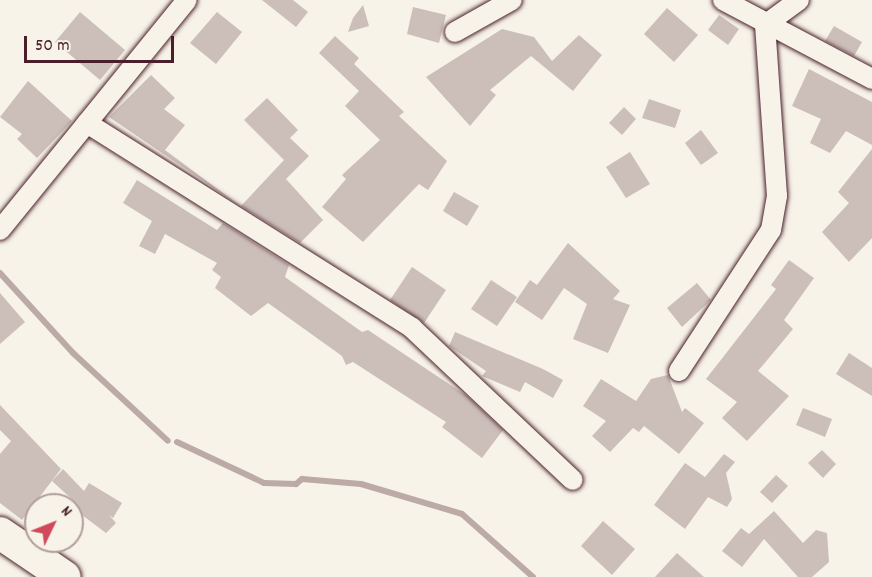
<!DOCTYPE html>
<html>
<head>
<meta charset="utf-8">
<style>
	body { margin:0 }
	#map { position:relative; width:872px; height:577px; overflow:hidden; background:#f7f3e8; font-family:Dekko,sans-serif }
	div>[style] { position:absolute }
	[style*='--x'] { left:calc(var(--x)*1px); top:calc(var(--y)*1px); width:calc(var(--w)*1px); rotate:calc(var(--a)*1deg) }
	.stream>* { height:6px; margin:-3px; padding:0 3px; transform-origin:3px; border-radius:3px; background:#bcaaa7 }
	.building>* { inset:0; background:#ccbfb9 }
	.roads { filter:drop-shadow(0 0 2px #4a1f2b) drop-shadow(0 0 2px #4a1f2b) }
	.minor>* { height:20px; margin:-10px; padding:0 10px; transform-origin:10px; border-radius:10px; background:#f7f3e8 }
	.primary>* { height:32px; margin:-16px; padding:0 16px; transform-origin:16px; border-radius:16px; background:#f7f3e8 }
	span { translate:-50% -50%; white-space:nowrap; text-align:center; line-height:1.15; -webkit-text-stroke:6px #f7f3e8; paint-order:stroke }
	.north { position:absolute; left:24px; top:493px; width:60px; height:60px; box-sizing:border-box; background:#f7f3e8; border:2px solid #b29e9c; border-radius:50%; rotate:47deg; font-size:16px; font-weight:700; line-height:24px; text-align:center; color:#4a1f2b }
	.north::after { content:''; display:block; margin:auto; width:21px; height:27px; background:#d1495b; clip-path:polygon(50% 0,100% 100%,50% 72%,0 100%) }
	.scale { position:absolute; left:24px; top:36px; width:150px; height:27px; box-sizing:border-box; border:3px solid #4a1f2b; border-top:0; padding-left:8px; font-size:18px; line-height:21px; white-space:nowrap; color:#4a1f2b; -webkit-text-stroke:4px #f7f3e8; paint-order:stroke }
</style>
</head>
<body>
<div id="map">
	<div class="stream">
		<div style="--x:0;--y:273;--w:108;--a:47.6"></div>
		<div style="--x:73;--y:353;--w:129;--a:42.8"></div>
		<div style="--x:177;--y:442;--w:96;--a:25.2"></div>
		<div style="--x:264;--y:483;--w:32;--a:2"></div>
		<div style="--x:296;--y:484;--w:8;--a:-40"></div>
		<div style="--x:302;--y:479;--w:59;--a:4.8"></div>
		<div style="--x:361;--y:484;--w:105;--a:16.5"></div>
		<div style="--x:462;--y:514;--w:95;--a:41.6"></div>
	</div>
	<div class="building">
		<div style="clip-path:polygon(262px 0,293px 0,308px 12px,296px 27px)"></div>
		<div style="clip-path:polygon(363px 5px,369px 26px,348px 32px,353px 18px)"></div>
		<div style="clip-path:polygon(413px 7px,446px 15px,439px 43px,407px 34px)"></div>
		<div style="clip-path:polygon(667px 8px,698px 35px,674px 62px,644px 34px)"></div>
		<div style="clip-path:polygon(80px 12px,125px 50px,100px 80px,55px 42px)"></div>
		<div style="clip-path:polygon(217px 12px,242px 32px,216px 64px,190px 43px)"></div>
		<div style="clip-path:polygon(719px 15px,739px 29px,728px 45px,708px 30px)"></div>
		<div style="clip-path:polygon(834px 26px,862px 42px,854px 56px,825px 41px)"></div>
		<div style="clip-path:polygon(502px 29px,534px 37px,552px 61px,579px 35px,602px 55px,573px 91px,531px 56px,490px 90px,496px 95px,470px 126px,426px 77px)"></div>
		<div style="clip-path:polygon(335px 36px,359px 58px,354px 64px,404px 112px,399px 116px,447px 161px,428px 190px,419px 184px,363px 242px,322px 207px,346px 179px,342px 175px,380px 140px,345px 106px,359px 91px,319px 53px)"></div>
		<div style="clip-path:polygon(809px 69px,872px 102px,872px 145px,846px 131px,830px 153px,810px 143px,821px 119px,792px 106px)"></div>
		<div style="clip-path:polygon(151px 75px,175px 98px,164px 109px,185px 125px,165px 150px,239px 205px,109px 117px)"></div>
		<div style="clip-path:polygon(28px 81px,72px 121px,37px 158px,17px 139px,22px 134px,0 117px)"></div>
		<div style="clip-path:polygon(267px 98px,298px 130px,290px 138px,309px 156px,286px 179px,323px 220px,300px 243px,241px 206px,284px 160px,244px 120px)"></div>
		<div style="clip-path:polygon(649px 99px,681px 110px,675px 128px,642px 118px)"></div>
		<div style="clip-path:polygon(624px 107px,636px 119px,622px 135px,609px 123px)"></div>
		<div style="clip-path:polygon(701px 130px,718px 153px,701px 165px,685px 143px)"></div>
		<div style="clip-path:polygon(872px 149px,872px 238px,849px 262px,822px 232px,849px 203px,838px 192px)"></div>
		<div style="clip-path:polygon(630px 152px,650px 184px,626px 198px,606px 167px)"></div>
		<div style="clip-path:polygon(137px 180px,217px 230px,223px 223px,289px 265px,285px 277px,362px 332px,368px 330px,467px 396px,503px 430px,482px 458px,442px 427px,446px 422px,353px 362px,346px 365px,342px 356px,268px 303px,251px 316px,215px 288px,221px 277px,212px 270px,217px 263px,165px 234px,155px 254px,139px 246px,152px 221px,123px 203px)"></div>
		<div style="clip-path:polygon(454px 192px,479px 206px,467px 226px,443px 211px)"></div>
		<div style="clip-path:polygon(568px 243px,620px 291px,613px 299px,630px 305px,608px 353px,573px 339px,587px 304px,564px 288px,542px 320px,515px 302px,530px 280px,537px 285px)"></div>
		<div style="clip-path:polygon(789px 260px,814px 278px,784px 320px,793px 329px,758px 371px,789px 396px,747px 441px,722px 418px,737px 402px,706px 379px,776px 289px,771px 285px)"></div>
		<div style="clip-path:polygon(412px 267px,446px 290px,424px 323px,390px 300px)"></div>
		<div style="clip-path:polygon(491px 280px,517px 297px,497px 326px,471px 309px)"></div>
		<div style="clip-path:polygon(697px 283px,711px 300px,682px 327px,667px 308px)"></div>
		<div style="clip-path:polygon(0 293px,25px 322px,0 344px)"></div>
		<div style="clip-path:polygon(455px 332px,543px 369px,563px 380px,553px 398px,525px 382px,520px 392px,482px 376px,486px 371px,449px 346px)"></div>
		<div style="clip-path:polygon(849px 353px,872px 368px,872px 396px,836px 374px)"></div>
		<div style="clip-path:polygon(668px 375px,682px 412px,685px 408px,704px 423px,679px 454px,644px 426px,639px 432px,633px 428px,610px 452px,592px 436px,606px 421px,583px 406px,601px 379px,636px 401px,651px 379px)"></div>
		<div style="clip-path:polygon(0 405px,61px 469px,22px 520px,0 503px,0 454px,11px 441px,0 430px)"></div>
		<div style="clip-path:polygon(803px 408px,832px 419px,825px 437px,796px 425px)"></div>
		<div style="clip-path:polygon(822px 450px,836px 464px,823px 478px,808px 463px)"></div>
		<div style="clip-path:polygon(724px 454px,735px 462px,726px 473px,732px 499px,727px 507px,708px 497px,685px 529px,654px 505px,685px 463px,705px 477px)"></div>
		<div style="clip-path:polygon(63px 469px,84px 491px,89px 483px,122px 503px,113px 518px,109px 515px,116px 523px,106px 533px,74px 509px,77px 504px,52px 481px)"></div>
		<div style="clip-path:polygon(776px 475px,788px 486px,772px 503px,760px 492px)"></div>
		<div style="clip-path:polygon(774px 511px,803px 543px,816px 530px,827px 533px,829px 562px,812px 577px,798px 577px,764px 539px,742px 567px,722px 551px,741px 528px,749px 534px)"></div>
		<div style="clip-path:polygon(603px 521px,635px 549px,612px 575px,581px 546px)"></div>
		<div style="clip-path:polygon(677px 553px,704px 577px,655px 577px)"></div>
	</div>
	<div class="roads">
		<div class="minor">
			<div style="--x:723;--y:0;--w:169;--a:27.9"></div>
			<div style="--x:455;--y:32;--w:65;--a:-29.3"></div>
			<div style="--x:87;--y:123;--w:384;--a:32.2"></div>
			<div style="--x:412;--y:328;--w:221;--a:43.4"></div>
			<div style="--x:0;--y:230;--w:296;--a:-50.9"></div>
			<div style="--x:679;--y:371;--w:168;--a:-56.9"></div>
			<div style="--x:771;--y:230;--w:35;--a:-80"></div>
			<div style="--x:777;--y:196;--w:171;--a:-94"></div>
			<div style="--x:765;--y:25;--w:42;--a:-36.3"></div>
		</div>
		<div class="primary">
			<div style="--x:0;--y:533;--w:78;--a:34.1"></div>
		</div>
	</div>
	<div class="north">N</div>
	<div class="scale">50 m</div>
</div>
</body>
</html>
